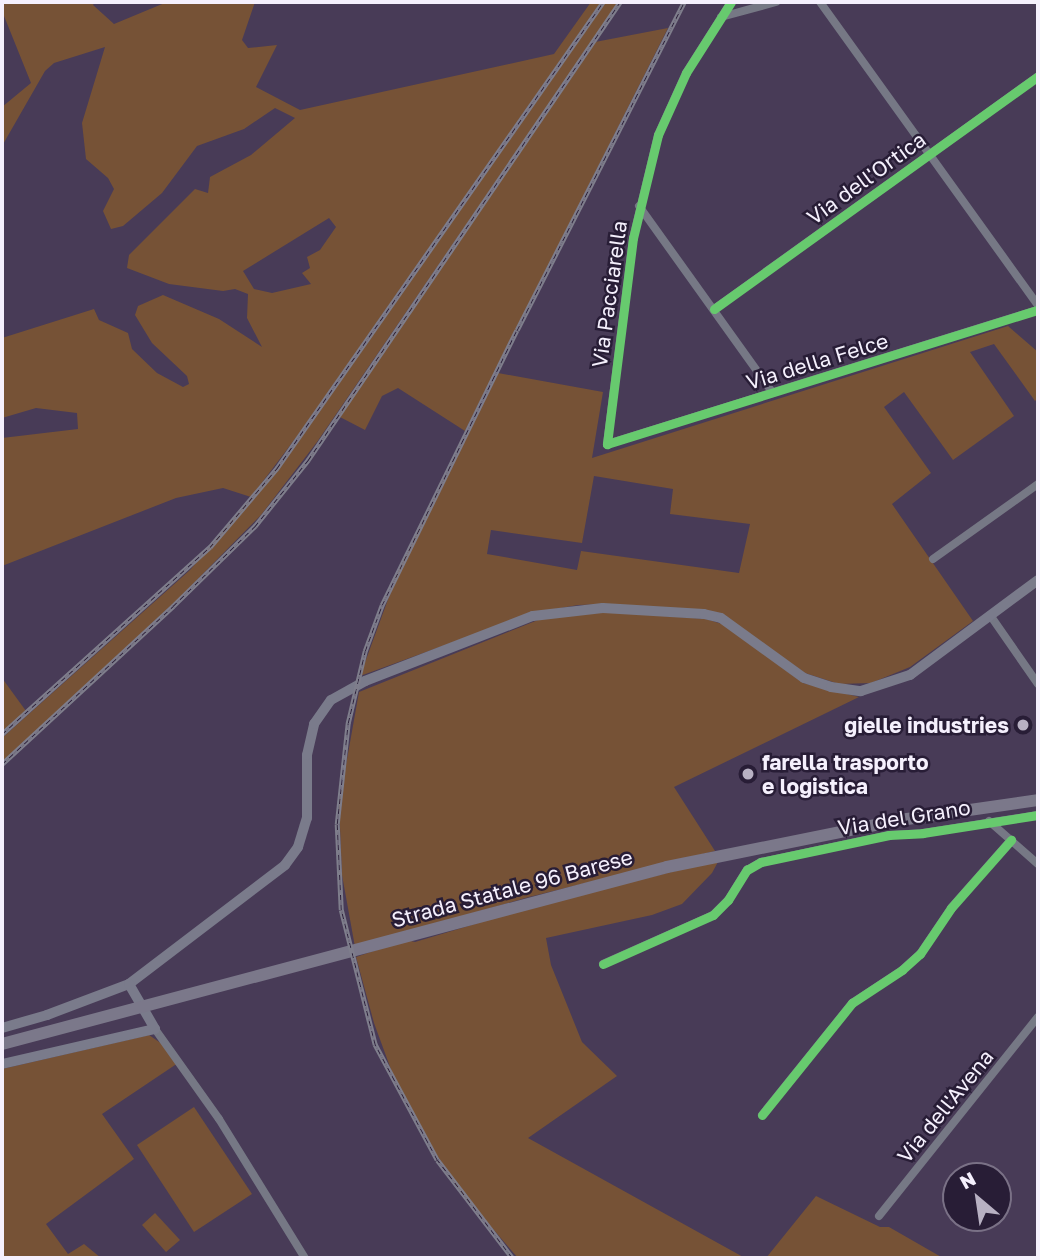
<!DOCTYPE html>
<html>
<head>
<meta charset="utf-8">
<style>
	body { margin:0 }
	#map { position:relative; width:1040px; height:1260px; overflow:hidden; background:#483b57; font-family:"Golos Text",sans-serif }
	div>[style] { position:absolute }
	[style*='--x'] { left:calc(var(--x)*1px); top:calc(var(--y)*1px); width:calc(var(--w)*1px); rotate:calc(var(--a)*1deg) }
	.green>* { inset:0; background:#765236 }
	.minor>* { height:8px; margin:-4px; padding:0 4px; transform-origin:4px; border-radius:4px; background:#767885 }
	.secondary>* { height:10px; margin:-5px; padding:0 5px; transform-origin:5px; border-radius:5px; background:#7a7b8b }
	.primary>* { height:12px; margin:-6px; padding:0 6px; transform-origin:6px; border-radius:6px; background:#7b788a }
	.rail>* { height:4.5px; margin-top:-2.25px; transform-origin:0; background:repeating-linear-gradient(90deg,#281d36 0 5px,#7f7e8c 0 10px); box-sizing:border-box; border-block:2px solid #7f7e8c }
	.cycleway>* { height:9px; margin:-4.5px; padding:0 4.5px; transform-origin:4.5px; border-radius:4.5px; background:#67ca6e }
	.dots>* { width:19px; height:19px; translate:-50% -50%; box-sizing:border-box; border:4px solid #281d36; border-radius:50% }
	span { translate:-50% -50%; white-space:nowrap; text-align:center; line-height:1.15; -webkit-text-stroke:5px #281d36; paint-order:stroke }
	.street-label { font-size:21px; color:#f5f0fd }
	.poi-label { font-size:21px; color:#f5f0fd; font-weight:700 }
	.right { translate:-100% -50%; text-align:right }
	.left { translate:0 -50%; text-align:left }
	.frame { position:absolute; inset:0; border:4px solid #f5f0fd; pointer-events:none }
	.north { position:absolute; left:942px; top:1162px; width:70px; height:70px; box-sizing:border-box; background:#281d36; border:2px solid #7a7186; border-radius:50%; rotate:331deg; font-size:19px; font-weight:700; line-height:28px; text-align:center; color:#f5f0fd }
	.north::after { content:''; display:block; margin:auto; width:24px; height:32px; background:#b8b1c3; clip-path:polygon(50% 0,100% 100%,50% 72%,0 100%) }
</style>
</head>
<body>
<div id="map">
	<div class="green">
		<div style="clip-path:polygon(evenodd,2px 2px,95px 2px,93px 5px,114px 24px,167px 2px,255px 2px,242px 40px,248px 48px,277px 45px,256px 87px,300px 110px,554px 54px,591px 2px,601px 2px,298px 435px,251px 497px,223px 488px,176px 498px,2px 566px,2px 438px,78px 429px,77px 413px,36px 408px,2px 418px,2px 338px,94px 309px,99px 320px,128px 333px,132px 349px,157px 373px,183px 387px,189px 384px,187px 376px,152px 343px,135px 315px,138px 306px,163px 295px,219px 319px,262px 347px,247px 318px,248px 294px,235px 289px,223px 291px,169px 284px,127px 268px,129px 255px,195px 189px,208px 193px,210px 177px,251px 155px,295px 118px,275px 108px,244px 129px,197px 146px,162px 193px,123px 226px,111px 229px,103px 211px,114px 189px,108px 178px,86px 159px,82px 123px,105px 47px,54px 63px,45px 71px,2px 146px,2px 107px,31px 83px,2px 11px,2px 2px,329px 218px,336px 227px,320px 250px,307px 257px,310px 268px,302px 273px,311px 284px,272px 293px,254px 289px,243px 271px,329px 218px)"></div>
		<div style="clip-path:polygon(605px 2px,619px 2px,317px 442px,261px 515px,177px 600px,2px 762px,2px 738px,190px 570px,283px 462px)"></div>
		<div style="clip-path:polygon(668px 28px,465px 431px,398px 388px,382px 396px,365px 430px,338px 416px,595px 42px)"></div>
		<div style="clip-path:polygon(evenodd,1008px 326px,1038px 352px,1038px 398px,1035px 401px,994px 344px,970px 352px,1014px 416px,953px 460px,904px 392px,884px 407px,931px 473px,892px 504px,973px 621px,910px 667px,871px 683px,839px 684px,805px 673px,720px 613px,610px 604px,578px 605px,533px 613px,360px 676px,398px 572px,498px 373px,603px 392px,592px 458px,1008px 326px,594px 476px,673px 489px,670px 514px,750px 524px,739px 573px,581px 551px,577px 570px,487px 554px,491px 530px,582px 543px,594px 476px)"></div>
		<div style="clip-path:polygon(610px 612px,706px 619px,725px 625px,803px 683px,859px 697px,674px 787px,715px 851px,529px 897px,355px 947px,342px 875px,339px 804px,359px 692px,543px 618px)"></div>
		<div style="clip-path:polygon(2px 678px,26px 711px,2px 732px)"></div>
		<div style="clip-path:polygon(719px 860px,712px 873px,682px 904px,652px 915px,546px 938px,551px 965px,582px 1042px,617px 1076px,528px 1138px,745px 1258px,518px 1258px,461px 1192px,437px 1156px,393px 1075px,374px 1023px,356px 957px,406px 940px,415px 942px,532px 907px)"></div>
		<div style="clip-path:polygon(149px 1035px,165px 1046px,178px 1063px,102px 1114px,134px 1159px,46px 1224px,68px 1254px,84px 1244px,101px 1258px,2px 1258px,2px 1069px)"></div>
		<div style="clip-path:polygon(194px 1107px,252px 1194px,194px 1232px,137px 1145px)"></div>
		<div style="clip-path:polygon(816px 1196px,880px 1227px,889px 1227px,943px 1258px,766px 1258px)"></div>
		<div style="clip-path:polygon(155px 1213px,180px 1240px,166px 1252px,142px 1225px)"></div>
	</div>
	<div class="minor">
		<div style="--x:731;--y:2;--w:84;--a:122.4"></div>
		<div style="--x:686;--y:73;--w:68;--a:114.3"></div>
		<div style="--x:658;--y:135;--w:106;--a:103.6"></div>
		<div style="--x:633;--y:238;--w:208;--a:97.2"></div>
		<div style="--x:607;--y:444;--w:451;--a:-17.3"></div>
		<div style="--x:820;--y:2;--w:373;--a:54.3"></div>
		<div style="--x:721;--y:17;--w:57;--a:-15.3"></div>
		<div style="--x:639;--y:206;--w:230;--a:54.4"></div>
		<div style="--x:714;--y:309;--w:399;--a:-35.7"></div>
		<div style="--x:933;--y:559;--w:129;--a:-35.5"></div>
		<div style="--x:990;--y:615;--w:84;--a:55.2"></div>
		<div style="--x:989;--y:821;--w:65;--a:41.3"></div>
		<div style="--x:603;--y:964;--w:120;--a:-24"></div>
		<div style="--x:713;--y:915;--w:21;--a:-45"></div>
		<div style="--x:728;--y:900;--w:36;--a:-58"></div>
		<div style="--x:747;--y:870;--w:16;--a:-30"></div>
		<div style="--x:761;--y:862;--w:131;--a:-11.9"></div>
		<div style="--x:889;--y:835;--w:34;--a:-3"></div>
		<div style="--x:923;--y:833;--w:116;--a:-8.9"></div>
		<div style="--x:155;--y:1029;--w:110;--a:54.6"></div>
		<div style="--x:219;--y:1119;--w:163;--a:58.3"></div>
		<div style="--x:762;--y:1115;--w:144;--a:-51.2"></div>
		<div style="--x:852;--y:1003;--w:60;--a:-33.4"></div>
		<div style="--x:902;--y:970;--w:24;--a:-42"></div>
		<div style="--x:920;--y:954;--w:55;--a:-56"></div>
		<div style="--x:951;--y:908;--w:91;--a:-48.6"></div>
		<div style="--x:879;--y:1216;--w:255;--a:-51.4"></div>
	</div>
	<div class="secondary">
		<div style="--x:2;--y:1028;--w:47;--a:-16.1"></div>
		<div style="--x:47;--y:1015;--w:88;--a:-20.7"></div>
		<div style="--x:129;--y:984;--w:196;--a:-37.3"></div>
		<div style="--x:285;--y:865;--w:22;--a:-54"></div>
		<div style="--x:298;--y:847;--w:30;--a:-73"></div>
		<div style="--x:307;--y:818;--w:63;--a:-90"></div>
		<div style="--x:307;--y:755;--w:32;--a:-77"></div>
		<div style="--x:314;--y:724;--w:29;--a:-55"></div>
		<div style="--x:331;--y:700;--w:39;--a:-29"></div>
		<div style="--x:365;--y:681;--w:180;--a:-21.2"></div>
		<div style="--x:533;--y:616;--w:70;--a:-6.5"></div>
		<div style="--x:603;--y:608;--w:101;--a:3.4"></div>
		<div style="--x:704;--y:614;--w:17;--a:13"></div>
		<div style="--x:721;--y:618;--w:102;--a:35.9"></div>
		<div style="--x:804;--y:678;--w:28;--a:18"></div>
		<div style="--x:831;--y:687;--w:30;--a:8"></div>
		<div style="--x:861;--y:691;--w:52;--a:-18.1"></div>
		<div style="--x:910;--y:675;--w:159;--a:-36.6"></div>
		<div style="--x:2;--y:1064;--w:157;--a:-12.9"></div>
		<div style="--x:155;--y:1029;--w:52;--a:-120"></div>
	</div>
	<div class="primary">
		<div style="--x:2;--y:1044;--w:688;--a:-14.9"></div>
		<div style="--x:667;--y:867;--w:238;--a:-11.4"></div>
		<div style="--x:900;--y:820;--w:139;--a:-8.2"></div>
	</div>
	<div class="rail">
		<div style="--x:2;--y:734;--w:280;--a:-42"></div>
		<div style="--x:210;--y:547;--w:104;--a:-49.7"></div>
		<div style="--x:277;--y:468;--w:569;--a:-55.02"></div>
		<div style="--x:2;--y:764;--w:233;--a:-42.7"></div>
		<div style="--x:173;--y:606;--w:115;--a:-44.3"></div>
		<div style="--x:255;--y:526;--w:85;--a:-51.2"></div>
		<div style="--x:308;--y:460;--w:554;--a:-55.74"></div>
		<div style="--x:512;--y:1258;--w:123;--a:-127.4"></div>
		<div style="--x:437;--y:1160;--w:131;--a:-118.3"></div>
		<div style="--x:375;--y:1045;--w:139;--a:-104.1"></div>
		<div style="--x:341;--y:910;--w:86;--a:-92.7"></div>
		<div style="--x:337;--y:824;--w:102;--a:-83.8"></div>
		<div style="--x:348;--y:723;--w:74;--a:-76.7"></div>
		<div style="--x:365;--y:651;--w:49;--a:-69.7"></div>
		<div style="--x:382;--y:605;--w:306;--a:-63.9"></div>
		<div style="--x:517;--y:330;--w:368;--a:-63"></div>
	</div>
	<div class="cycleway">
		<div style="--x:731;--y:2;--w:84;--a:122.4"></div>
		<div style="--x:686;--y:73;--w:68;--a:114.3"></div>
		<div style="--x:658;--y:135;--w:106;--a:103.6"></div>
		<div style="--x:633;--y:238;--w:208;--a:97.2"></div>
		<div style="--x:607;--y:444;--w:451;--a:-17.3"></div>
		<div style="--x:714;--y:309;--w:399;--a:-35.7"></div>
		<div style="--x:603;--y:964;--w:120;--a:-24"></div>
		<div style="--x:713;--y:915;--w:21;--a:-45"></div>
		<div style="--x:728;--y:900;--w:36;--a:-58"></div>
		<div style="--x:747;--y:870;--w:16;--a:-30"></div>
		<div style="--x:761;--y:862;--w:131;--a:-11.9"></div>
		<div style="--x:889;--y:835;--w:34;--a:-3"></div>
		<div style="--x:923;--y:833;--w:116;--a:-8.9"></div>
		<div style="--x:762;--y:1115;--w:144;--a:-51.2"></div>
		<div style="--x:852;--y:1003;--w:60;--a:-33.4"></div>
		<div style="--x:902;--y:970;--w:24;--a:-42"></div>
		<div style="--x:920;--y:954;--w:55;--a:-56"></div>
		<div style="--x:951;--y:908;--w:91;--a:-48.6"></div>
	</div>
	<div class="dots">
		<div style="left:1023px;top:725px;background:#b8b1c3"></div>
		<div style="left:748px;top:774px;background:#b8b1c3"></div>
	</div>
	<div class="street-label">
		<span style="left:866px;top:178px;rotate:-36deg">Via dell'Ortica</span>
		<span style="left:609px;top:294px;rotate:-82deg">Via Pacciarella</span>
		<span style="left:817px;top:361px;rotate:-17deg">Via della Felce</span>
		<span style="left:904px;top:817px;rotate:-9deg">Via del Grano</span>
		<span style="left:512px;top:888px;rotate:-15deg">Strada Statale 96 Barese</span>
		<span style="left:945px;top:1106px;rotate:-51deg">Via dell'Avena</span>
	</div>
	<div class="poi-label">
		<span class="right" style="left:1009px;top:725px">gielle industries</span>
		<span class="left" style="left:762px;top:774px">farella trasporto<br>e logistica</span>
	</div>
	<div class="frame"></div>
	<div class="north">N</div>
</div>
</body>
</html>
